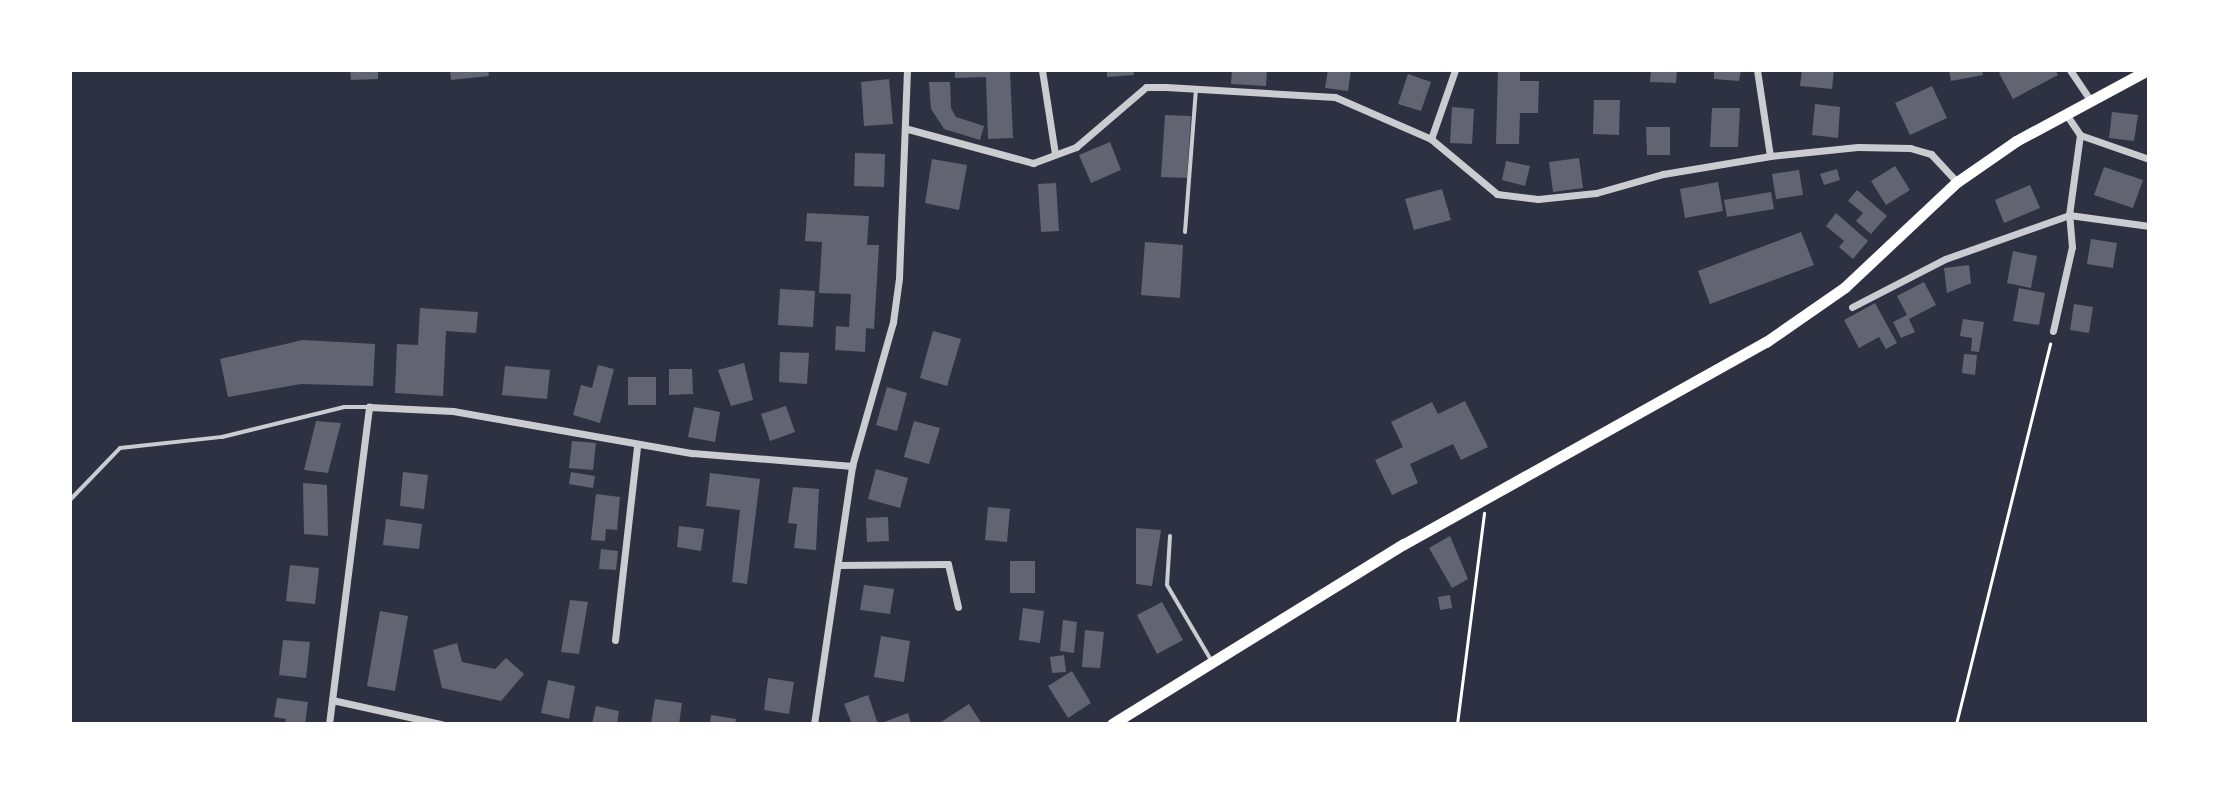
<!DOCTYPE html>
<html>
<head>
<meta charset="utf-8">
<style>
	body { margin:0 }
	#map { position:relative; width:2219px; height:794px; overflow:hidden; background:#2d3142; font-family:Figtree,sans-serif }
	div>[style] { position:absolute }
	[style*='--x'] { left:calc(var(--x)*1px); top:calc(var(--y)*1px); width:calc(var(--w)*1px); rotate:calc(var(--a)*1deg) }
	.building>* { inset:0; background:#626471 }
	.path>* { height:3px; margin:-1.5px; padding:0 1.5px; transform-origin:1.5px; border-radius:1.5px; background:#fff }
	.service>* { height:4px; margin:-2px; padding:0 2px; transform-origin:2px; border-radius:2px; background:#caccd0 }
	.minor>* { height:7px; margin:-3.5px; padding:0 3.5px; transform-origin:3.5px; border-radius:3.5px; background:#caccd0 }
	.primary>* { height:11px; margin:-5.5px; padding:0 5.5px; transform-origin:5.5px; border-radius:5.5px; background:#fff }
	span { translate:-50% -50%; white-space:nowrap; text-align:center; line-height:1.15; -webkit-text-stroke:8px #fff; paint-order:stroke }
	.frame { position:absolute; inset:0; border:72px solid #fff; pointer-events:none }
</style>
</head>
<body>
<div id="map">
	<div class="building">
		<div style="clip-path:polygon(350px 70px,378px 70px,378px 79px,351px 80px)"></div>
		<div style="clip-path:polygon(450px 70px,488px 70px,489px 76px,451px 80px)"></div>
		<div style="clip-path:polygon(955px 70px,1010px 70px,1013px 138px,988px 139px,986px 77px,955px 78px)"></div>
		<div style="clip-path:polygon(1107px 70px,1133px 70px,1134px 75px,1107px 77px)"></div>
		<div style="clip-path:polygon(1232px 70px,1267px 70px,1266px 86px,1231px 84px)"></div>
		<div style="clip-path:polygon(1328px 70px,1351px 70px,1348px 91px,1325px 88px)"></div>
		<div style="clip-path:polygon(1498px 70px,1520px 70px,1520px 81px,1539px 81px,1538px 113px,1520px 113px,1519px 144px,1496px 144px)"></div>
		<div style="clip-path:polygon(1651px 70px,1677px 70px,1676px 83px,1650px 82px)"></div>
		<div style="clip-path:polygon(1714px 70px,1741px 70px,1739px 81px,1714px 79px)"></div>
		<div style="clip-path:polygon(1802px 70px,1834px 70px,1832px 89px,1800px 86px)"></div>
		<div style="clip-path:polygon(1949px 70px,1982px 70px,1983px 75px,1951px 81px)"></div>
		<div style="clip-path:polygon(2003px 70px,2055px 70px,2058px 75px,2013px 99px,1999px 73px)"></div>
		<div style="clip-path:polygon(1408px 74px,1431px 82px,1421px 111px,1398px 104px)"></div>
		<div style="clip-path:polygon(889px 79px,893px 124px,864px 126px,861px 82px)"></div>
		<div style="clip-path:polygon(929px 82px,950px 82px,951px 108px,956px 117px,984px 126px,980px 140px,944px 129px,931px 109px)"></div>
		<div style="clip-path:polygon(1932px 86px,1947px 118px,1910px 135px,1895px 103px)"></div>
		<div style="clip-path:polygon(1594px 100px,1620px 100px,1619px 135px,1593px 134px)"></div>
		<div style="clip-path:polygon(1815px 104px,1840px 107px,1838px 138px,1812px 135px)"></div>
		<div style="clip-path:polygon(1452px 107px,1474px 109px,1472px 144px,1450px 143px)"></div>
		<div style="clip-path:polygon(1712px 108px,1740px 108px,1738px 147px,1710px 147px)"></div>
		<div style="clip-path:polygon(2112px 112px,2138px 115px,2134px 141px,2109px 138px)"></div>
		<div style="clip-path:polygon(1165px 115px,1191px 116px,1187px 178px,1161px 177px)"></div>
		<div style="clip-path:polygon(1646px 127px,1670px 127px,1670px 155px,1647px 155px)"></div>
		<div style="clip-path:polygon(1110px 142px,1121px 170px,1091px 183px,1079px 155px)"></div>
		<div style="clip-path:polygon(855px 153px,885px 154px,884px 187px,854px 186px)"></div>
		<div style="clip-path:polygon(1579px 158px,1583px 188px,1553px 192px,1549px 162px)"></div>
		<div style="clip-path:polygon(932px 159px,967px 165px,959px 210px,925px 203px)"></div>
		<div style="clip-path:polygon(1506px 161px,1530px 166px,1525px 186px,1502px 180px)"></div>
		<div style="clip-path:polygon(1895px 166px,1910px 190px,1886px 205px,1871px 181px)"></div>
		<div style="clip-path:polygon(2104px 167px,2143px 180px,2133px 208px,2094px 195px)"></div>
		<div style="clip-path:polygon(1837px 169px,1840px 180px,1824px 185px,1820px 174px)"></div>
		<div style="clip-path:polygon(1799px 170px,1803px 195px,1776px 199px,1772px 174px)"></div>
		<div style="clip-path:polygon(1718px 182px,1723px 211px,1685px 218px,1680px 189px)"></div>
		<div style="clip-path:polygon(1056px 183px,1059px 231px,1041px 232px,1038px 184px)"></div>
		<div style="clip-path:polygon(2030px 185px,2040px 208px,2004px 223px,1995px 200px)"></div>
		<div style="clip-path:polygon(1442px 189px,1451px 220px,1414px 230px,1405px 199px)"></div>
		<div style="clip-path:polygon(1857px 190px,1887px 216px,1871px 234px,1856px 221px,1863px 213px,1848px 201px)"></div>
		<div style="clip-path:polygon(1771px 192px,1774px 209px,1727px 217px,1724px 200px)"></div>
		<div style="clip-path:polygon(807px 213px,869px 216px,867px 245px,879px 245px,874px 329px,866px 328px,865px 352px,835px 350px,836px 326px,849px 327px,851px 294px,819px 293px,822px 242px,805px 241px)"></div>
		<div style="clip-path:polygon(1836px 213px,1868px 241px,1853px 259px,1839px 247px,1844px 241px,1826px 226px)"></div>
		<div style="clip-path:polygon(1801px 232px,1814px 265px,1710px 304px,1698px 271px)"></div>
		<div style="clip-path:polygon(2091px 239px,2117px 243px,2113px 268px,2087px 264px)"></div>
		<div style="clip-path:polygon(1145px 242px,1183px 245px,1180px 298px,1141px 295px)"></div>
		<div style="clip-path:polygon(2013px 251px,2037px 256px,2031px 288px,2007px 283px)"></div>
		<div style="clip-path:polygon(1969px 265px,1971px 283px,1947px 293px,1944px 268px)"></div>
		<div style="clip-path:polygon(1924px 282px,1936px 305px,1909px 319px,1915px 332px,1901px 338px,1893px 322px,1907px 315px,1897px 296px)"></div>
		<div style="clip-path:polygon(2019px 288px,2045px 293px,2039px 325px,2013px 321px)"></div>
		<div style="clip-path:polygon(780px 289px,815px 291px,813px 327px,778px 325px)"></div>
		<div style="clip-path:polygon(1875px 303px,1897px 343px,1886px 349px,1879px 337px,1859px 348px,1844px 320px)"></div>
		<div style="clip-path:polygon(2074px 304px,2093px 307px,2089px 333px,2070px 330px)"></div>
		<div style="clip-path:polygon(420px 308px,478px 312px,476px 333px,446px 331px,443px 396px,395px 393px,397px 344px,418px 345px)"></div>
		<div style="clip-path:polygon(1963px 319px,1984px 322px,1979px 352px,1971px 351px,1972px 338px,1960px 336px)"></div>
		<div style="clip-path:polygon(933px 331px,961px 339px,947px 386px,920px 378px)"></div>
		<div style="clip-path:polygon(303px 340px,375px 344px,373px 386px,301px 384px,228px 397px,220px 359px)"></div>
		<div style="clip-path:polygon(780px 352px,809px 353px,807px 384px,779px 382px)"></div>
		<div style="clip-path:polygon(1964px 354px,1977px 355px,1975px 375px,1962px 373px)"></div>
		<div style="clip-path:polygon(744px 363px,753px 400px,731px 406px,718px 370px)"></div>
		<div style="clip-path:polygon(598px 365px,614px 369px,600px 423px,573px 415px,581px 385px,592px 388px)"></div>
		<div style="clip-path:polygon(505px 366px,550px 370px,547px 399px,502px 395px)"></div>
		<div style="clip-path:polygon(669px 369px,692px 369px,693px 394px,669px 395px)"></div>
		<div style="clip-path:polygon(628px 377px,656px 377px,656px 405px,628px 405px)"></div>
		<div style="clip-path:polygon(887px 387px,907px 393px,897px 431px,876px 425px)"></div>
		<div style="clip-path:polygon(1465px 401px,1488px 447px,1461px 460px,1453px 444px,1410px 464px,1418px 483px,1392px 495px,1375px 460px,1403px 447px,1391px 422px,1432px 402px,1438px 414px)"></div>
		<div style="clip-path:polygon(786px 406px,795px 432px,770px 441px,761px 414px)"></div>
		<div style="clip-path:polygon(694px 407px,720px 412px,715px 442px,688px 437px)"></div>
		<div style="clip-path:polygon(316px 421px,341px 423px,328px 473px,304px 470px)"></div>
		<div style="clip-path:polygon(914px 421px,940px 428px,929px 464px,904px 457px)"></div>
		<div style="clip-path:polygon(572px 441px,596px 443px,593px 470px,569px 468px)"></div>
		<div style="clip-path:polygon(876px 469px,908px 478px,900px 508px,868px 499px)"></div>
		<div style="clip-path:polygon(403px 472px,428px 475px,424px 509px,400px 506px)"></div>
		<div style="clip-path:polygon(571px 472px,595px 476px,593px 488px,569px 484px)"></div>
		<div style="clip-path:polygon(710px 473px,760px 479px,747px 584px,732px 582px,740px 510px,706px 506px)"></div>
		<div style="clip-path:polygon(303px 483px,327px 485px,328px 536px,304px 534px)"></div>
		<div style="clip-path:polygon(793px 487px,819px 489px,816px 550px,794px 548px,797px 524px,788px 523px)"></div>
		<div style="clip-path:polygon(596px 494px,620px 497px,617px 530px,606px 529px,605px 541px,591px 540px)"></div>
		<div style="clip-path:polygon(988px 507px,1010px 509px,1007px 542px,985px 540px)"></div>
		<div style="clip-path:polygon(888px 517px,889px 541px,867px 542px,866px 518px)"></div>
		<div style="clip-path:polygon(386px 519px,422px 524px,419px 549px,383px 545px)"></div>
		<div style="clip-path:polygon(679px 526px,704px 529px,701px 551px,677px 547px)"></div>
		<div style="clip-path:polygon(1136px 528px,1161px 530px,1152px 586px,1136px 584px)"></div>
		<div style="clip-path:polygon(1450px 536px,1468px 579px,1452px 588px,1429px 548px)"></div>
		<div style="clip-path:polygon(601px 549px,618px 551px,616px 570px,599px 569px)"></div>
		<div style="clip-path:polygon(1010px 561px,1035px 561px,1035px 593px,1010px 593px)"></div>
		<div style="clip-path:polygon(290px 565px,319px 568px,315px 604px,286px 601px)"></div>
		<div style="clip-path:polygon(864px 585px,894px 589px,890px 614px,860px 610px)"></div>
		<div style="clip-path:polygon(1450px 595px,1452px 608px,1440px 610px,1438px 597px)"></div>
		<div style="clip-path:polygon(570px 600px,588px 602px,579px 654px,561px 652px)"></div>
		<div style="clip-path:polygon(1162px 602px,1183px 640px,1157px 654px,1137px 615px)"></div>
		<div style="clip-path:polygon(1023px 608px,1044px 611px,1040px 643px,1019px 640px)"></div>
		<div style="clip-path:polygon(380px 611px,408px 616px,395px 691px,367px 686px)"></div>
		<div style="clip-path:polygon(1063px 620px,1077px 622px,1074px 653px,1060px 651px)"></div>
		<div style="clip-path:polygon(1085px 630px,1104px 632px,1100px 668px,1082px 667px)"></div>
		<div style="clip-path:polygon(881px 636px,910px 641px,904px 682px,874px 677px)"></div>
		<div style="clip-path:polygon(283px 640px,310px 642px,306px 678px,279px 675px)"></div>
		<div style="clip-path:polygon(457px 643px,462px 662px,495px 669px,506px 658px,524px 674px,501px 701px,442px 688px,433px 650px)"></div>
		<div style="clip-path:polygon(1064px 655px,1066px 672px,1052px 673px,1050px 657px)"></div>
		<div style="clip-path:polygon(1072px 671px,1091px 703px,1068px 718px,1048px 686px)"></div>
		<div style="clip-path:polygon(768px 678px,794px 682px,789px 714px,764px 710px)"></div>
		<div style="clip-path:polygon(548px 680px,575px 686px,569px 719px,541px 713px)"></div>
		<div style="clip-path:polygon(868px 695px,878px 724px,852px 724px,844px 704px)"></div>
		<div style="clip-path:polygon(277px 698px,308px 702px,305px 724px,285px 724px,286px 719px,274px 717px)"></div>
		<div style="clip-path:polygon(655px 699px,682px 703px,679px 724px,651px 724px)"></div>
		<div style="clip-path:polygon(969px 704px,982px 724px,938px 724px)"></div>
		<div style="clip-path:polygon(596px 706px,619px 711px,617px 724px,592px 724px)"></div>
		<div style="clip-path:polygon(908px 713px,911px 724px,879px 724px)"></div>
		<div style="clip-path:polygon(711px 715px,736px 719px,735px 724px,710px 724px)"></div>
	</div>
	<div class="path">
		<div style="--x:1457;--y:724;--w:213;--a:-82.7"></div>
		<div style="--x:1956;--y:724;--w:392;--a:-76.1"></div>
	</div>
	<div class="service">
		<div style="--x:1185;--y:232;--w:142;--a:-85.6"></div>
		<div style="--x:70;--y:500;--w:72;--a:-46.1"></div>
		<div style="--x:120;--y:448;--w:103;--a:-6.2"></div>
		<div style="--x:222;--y:437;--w:126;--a:-13.8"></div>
		<div style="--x:344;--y:407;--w:25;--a:0"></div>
		<div style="--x:1170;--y:536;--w:49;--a:93.5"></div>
		<div style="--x:1167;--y:585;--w:87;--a:59.6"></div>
	</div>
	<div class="minor">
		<div style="--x:1042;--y:70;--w:85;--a:81.2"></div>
		<div style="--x:1757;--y:70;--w:87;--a:81.4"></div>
		<div style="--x:2070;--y:70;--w:37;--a:56"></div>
		<div style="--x:2066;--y:114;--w:25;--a:56"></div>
		<div style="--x:908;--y:129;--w:130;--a:15.2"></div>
		<div style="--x:1033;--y:163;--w:46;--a:-20.4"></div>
		<div style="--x:1076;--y:147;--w:92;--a:-40.6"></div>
		<div style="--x:1146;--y:87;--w:20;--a:0"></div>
		<div style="--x:1166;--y:87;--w:169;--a:3.4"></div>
		<div style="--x:1335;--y:97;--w:105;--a:23.6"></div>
		<div style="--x:1431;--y:139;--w:86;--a:39.8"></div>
		<div style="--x:1497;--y:194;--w:41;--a:7"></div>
		<div style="--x:1538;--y:199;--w:58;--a:-5.9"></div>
		<div style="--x:1596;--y:193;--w:70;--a:-15.8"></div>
		<div style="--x:1663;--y:174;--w:109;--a:-9.5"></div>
		<div style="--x:1770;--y:156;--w:88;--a:-5.8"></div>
		<div style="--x:1858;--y:147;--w:52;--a:1.1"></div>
		<div style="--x:1910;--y:148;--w:22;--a:16"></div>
		<div style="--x:1931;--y:154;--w:38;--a:47"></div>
		<div style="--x:2080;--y:135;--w:73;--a:19.2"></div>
		<div style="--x:1431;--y:139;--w:73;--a:-70.8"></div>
		<div style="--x:1852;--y:307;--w:105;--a:-27.3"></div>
		<div style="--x:1945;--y:259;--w:132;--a:-19.5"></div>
		<div style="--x:2069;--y:215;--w:81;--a:7.8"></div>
		<div style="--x:2053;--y:331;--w:86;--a:-77.3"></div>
		<div style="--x:2072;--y:247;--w:32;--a:-95"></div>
		<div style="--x:2069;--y:215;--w:81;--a:-82.2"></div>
		<div style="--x:838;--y:565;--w:110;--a:-0.5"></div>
		<div style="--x:948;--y:564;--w:44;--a:76.9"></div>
		<div style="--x:615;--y:640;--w:195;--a:-83.5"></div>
		<div style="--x:332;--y:700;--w:112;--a:12.4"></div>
		<div style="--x:329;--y:724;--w:320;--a:-82.8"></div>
		<div style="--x:369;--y:407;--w:84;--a:2.7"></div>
		<div style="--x:453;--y:411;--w:243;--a:10"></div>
		<div style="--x:692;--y:453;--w:161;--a:4.6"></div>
		<div style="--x:814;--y:724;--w:261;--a:-81.6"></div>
		<div style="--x:852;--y:466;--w:150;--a:-74.1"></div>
		<div style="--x:893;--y:322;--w:44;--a:-82.2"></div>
		<div style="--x:899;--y:278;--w:208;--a:-87.8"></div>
	</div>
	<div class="primary">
		<div style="--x:1112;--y:724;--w:343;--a:-31.7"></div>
		<div style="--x:1404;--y:544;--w:415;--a:-29.2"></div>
		<div style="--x:1766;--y:342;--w:96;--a:-34.8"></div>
		<div style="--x:1845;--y:287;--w:154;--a:-43.2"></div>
		<div style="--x:1957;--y:182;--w:72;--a:-34.8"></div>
		<div style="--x:2016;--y:141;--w:150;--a:-28.3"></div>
	</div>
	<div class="frame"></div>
</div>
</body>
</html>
